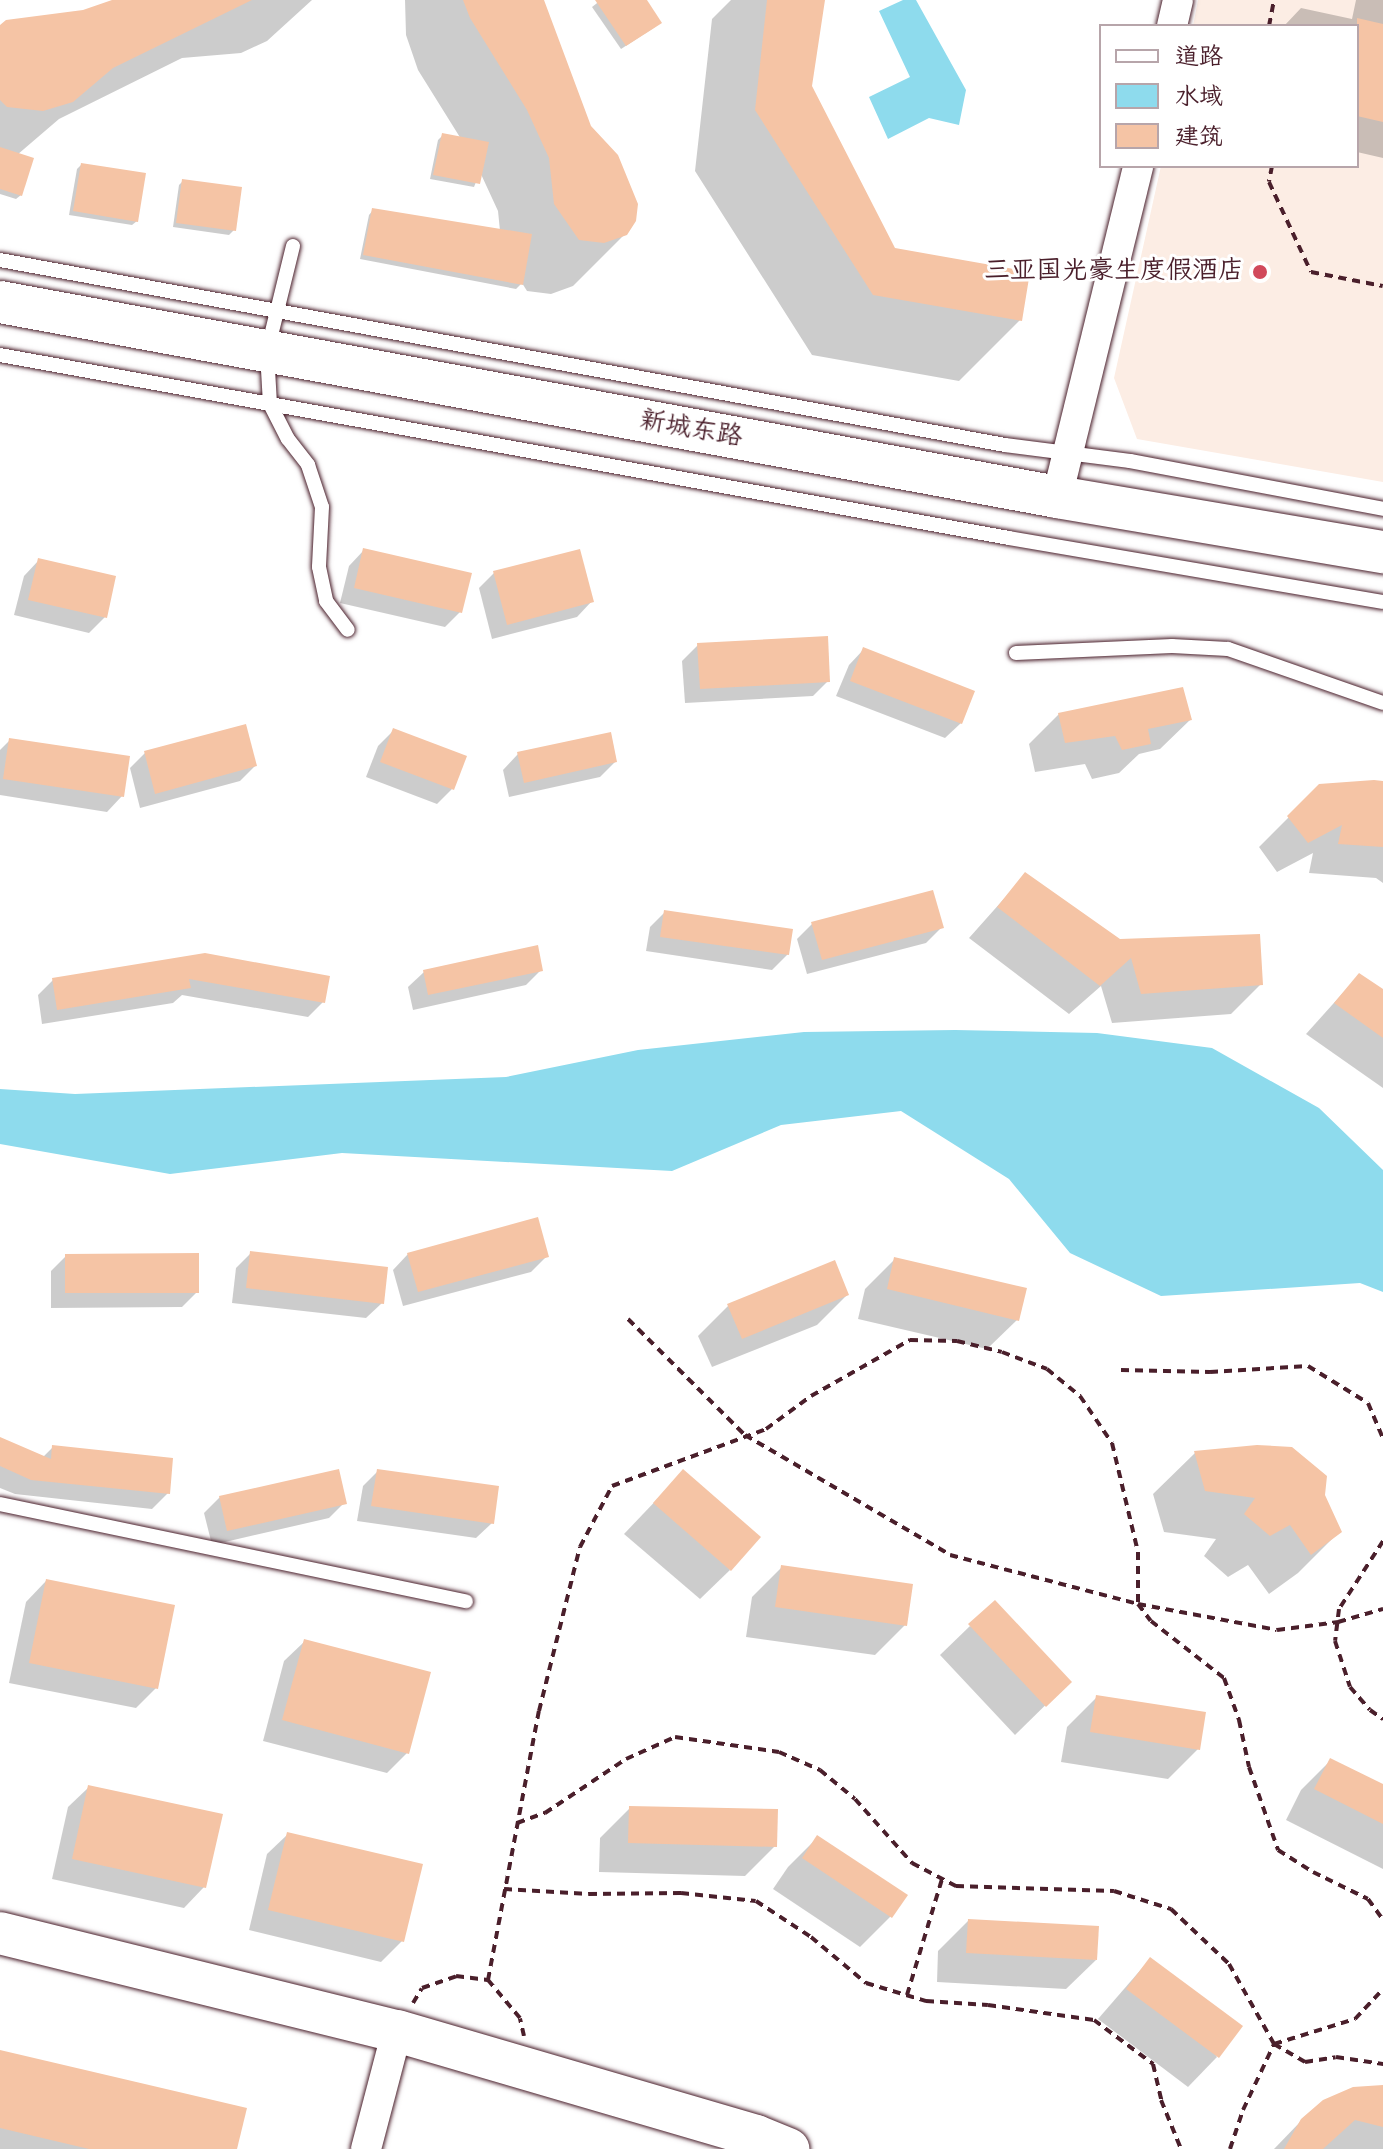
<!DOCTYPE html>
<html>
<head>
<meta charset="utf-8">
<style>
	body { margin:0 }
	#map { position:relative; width:1383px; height:2149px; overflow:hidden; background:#fff; font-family:Mynerve,"LXGW WenKai TC",sans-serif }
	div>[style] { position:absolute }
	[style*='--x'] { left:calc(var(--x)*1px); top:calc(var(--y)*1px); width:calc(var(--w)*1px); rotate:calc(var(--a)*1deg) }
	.built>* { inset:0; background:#fcede4 }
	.water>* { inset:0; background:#8edbed }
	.shadow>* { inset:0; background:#0003 }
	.building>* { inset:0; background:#f5c4a5 }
	.path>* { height:4px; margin-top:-2px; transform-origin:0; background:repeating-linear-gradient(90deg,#4a1f2b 0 8px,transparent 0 14px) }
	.roads { filter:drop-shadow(0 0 2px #4a1f2b) drop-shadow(0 0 2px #4a1f2b) }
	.lane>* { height:14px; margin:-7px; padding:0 7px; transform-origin:7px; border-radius:7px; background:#fff }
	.street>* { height:30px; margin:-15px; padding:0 15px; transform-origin:15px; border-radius:15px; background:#fff }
	.secondary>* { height:42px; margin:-21px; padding:0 21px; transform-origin:21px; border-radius:21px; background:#fff }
	.dots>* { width:22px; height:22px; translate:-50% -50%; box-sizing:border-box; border:4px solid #fff; border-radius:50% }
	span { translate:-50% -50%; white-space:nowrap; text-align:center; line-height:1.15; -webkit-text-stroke:6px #fff; paint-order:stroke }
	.poi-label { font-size:26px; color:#4a1f2b }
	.right { translate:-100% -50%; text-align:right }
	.street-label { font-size:26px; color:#4a1f2b }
	.legend { position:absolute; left:1099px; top:24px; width:260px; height:144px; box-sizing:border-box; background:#fff; border:2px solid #b7a5aa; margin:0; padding:10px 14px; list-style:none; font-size:24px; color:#4a1f2b }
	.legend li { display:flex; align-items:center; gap:16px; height:40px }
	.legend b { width:40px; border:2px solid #b7a5aa }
</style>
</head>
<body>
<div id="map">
	<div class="built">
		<div style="clip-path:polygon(1198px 0,1383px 0,1383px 482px,1137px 439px,1114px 378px,1161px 166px,1357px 166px,1357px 26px,1193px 26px)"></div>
	</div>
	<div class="water">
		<div style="clip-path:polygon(903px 0,916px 0,966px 90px,959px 125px,929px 118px,888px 139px,869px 97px,910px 77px,879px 11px)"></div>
		<div style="clip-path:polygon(955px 1030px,1097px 1033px,1212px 1048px,1319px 1108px,1383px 1170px,1383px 1292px,1360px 1283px,1161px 1296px,1070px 1253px,1009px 1179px,901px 1111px,781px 1125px,672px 1171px,342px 1153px,170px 1174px,0 1144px,0 1089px,75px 1094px,506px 1077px,638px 1050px,804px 1032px)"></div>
	</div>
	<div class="shadow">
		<div style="clip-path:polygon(116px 0,312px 0,267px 41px,241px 53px,182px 58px,59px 119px,17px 155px,21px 195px,16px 199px,0 194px,0 27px,83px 12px)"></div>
		<div style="clip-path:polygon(405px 0,542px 0,626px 233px,573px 286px,551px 294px,527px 291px,522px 283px,516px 289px,360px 259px,369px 215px,373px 210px,500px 231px,498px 211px,480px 172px,474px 187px,430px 179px,438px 140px,443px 135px,461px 139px,418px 70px,406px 35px)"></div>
		<div style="clip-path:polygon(601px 0,644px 0,655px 27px,621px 49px,592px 7px)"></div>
		<div style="clip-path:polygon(731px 0,823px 0,810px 86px,893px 249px,1020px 320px,959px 381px,812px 355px,695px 171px,712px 19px)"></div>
		<div style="clip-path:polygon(1356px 0,1383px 0,1383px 158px,1357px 152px,1357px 26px,1284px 26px,1301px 8px,1352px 19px)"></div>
		<div style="clip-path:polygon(81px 165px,137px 221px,132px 225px,69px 215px,77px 169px)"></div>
		<div style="clip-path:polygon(183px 181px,234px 230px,229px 235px,173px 227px,179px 185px)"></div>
		<div style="clip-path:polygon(364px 550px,460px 612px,445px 627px,340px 603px,349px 566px)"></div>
		<div style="clip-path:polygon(39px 560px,105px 617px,89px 633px,14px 615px,24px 576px)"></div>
		<div style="clip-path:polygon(494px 573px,592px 601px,577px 617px,492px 639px,479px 588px)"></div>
		<div style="clip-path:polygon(698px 645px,828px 681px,813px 696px,685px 703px,682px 661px)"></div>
		<div style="clip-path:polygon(864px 649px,961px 723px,945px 738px,836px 696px,849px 665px)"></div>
		<div style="clip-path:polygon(1059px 714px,1190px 720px,1160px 749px,1139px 754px,1119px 773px,1092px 779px,1085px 764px,1035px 772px,1029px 744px)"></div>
		<div style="clip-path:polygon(394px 730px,452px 789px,437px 804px,366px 777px,378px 746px)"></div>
		<div style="clip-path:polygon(10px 740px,122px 796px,107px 812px,0 795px,0 750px)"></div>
		<div style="clip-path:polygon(145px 753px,255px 766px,240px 781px,140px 808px,130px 768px)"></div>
		<div style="clip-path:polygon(518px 754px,615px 762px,600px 777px,509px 797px,503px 770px)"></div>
		<div style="clip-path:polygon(1383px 783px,1383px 883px,1376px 878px,1309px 873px,1313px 853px,1277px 872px,1259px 847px,1320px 786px)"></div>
		<div style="clip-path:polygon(1025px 875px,1120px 941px,1261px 984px,1231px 1014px,1112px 1023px,1101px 986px,1069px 1014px,969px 938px)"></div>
		<div style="clip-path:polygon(665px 912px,788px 954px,772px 970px,646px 951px,650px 927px)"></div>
		<div style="clip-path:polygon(812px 924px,941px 928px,926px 943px,807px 974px,797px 939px)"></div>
		<div style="clip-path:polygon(541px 970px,526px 985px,413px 1010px,408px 987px,424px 972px)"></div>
		<div style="clip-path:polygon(1359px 975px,1383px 991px,1383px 1088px,1306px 1034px)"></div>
		<div style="clip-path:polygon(328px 977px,323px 1002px,308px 1017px,182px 995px,173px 1003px,42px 1024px,38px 995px,53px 980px)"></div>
		<div style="clip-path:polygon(251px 1253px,382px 1303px,366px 1318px,232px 1303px,236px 1268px)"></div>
		<div style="clip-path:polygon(408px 1254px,547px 1256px,531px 1272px,403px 1306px,393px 1270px)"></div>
		<div style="clip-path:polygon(66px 1256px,197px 1292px,182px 1307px,51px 1308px,51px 1271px)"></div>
		<div style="clip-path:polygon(895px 1259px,1017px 1320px,987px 1349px,858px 1319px,865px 1289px)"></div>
		<div style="clip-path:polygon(847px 1295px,817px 1325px,712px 1367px,698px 1336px,728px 1306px)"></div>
		<div style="clip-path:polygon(0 1439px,42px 1458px,53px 1447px,168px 1493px,152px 1509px,15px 1494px,0 1488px)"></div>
		<div style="clip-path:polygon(1195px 1453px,1323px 1495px,1340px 1531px,1298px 1573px,1269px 1594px,1248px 1565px,1228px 1577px,1204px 1556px,1216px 1539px,1164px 1532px,1153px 1494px)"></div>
		<div style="clip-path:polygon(378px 1471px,492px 1523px,476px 1538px,357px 1521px,363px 1486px)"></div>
		<div style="clip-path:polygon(683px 1472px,730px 1570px,700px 1599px,624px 1534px)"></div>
		<div style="clip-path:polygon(220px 1497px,344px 1503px,329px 1518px,212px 1545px,204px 1513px)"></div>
		<div style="clip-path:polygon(782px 1567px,905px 1625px,875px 1655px,746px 1637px,752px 1597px)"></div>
		<div style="clip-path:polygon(46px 1581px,156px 1688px,136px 1708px,9px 1683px,26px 1602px)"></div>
		<div style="clip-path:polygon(970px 1626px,1069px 1682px,1015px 1735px,940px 1655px)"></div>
		<div style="clip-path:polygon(305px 1641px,407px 1753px,387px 1773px,263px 1741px,284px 1661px)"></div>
		<div style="clip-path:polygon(1097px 1697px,1198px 1749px,1168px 1779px,1061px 1762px,1067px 1727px)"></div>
		<div style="clip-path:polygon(1331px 1760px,1383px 1786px,1383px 1869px,1286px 1820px,1301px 1790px)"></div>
		<div style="clip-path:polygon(89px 1787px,204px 1887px,184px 1908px,52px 1879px,68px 1807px)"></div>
		<div style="clip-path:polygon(630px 1808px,775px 1846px,745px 1876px,599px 1872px,600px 1838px)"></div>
		<div style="clip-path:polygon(288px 1834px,402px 1941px,381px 1962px,249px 1930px,267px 1854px)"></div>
		<div style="clip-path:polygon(818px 1837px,905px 1895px,890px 1917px,860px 1947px,773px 1889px,788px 1867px)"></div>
		<div style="clip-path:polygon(968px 1921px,1096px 1960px,1066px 1989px,937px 1982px,938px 1951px)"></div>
		<div style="clip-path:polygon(1150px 1959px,1217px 2057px,1188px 2087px,1098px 2019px)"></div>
		<div style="clip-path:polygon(0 2052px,235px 2149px,0 2149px)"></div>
		<div style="clip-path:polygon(1383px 2087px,1383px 2149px,1274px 2149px,1302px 2120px)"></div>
	</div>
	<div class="building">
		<div style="clip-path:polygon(112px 0,252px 0,113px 68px,73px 102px,43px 111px,7px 107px,0 100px,0 25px,6px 20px,83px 10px)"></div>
		<div style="clip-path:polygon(463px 0,544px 0,591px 126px,618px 155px,638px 204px,636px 221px,627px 235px,604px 243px,579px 240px,554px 204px,549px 158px,527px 110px,470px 18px)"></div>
		<div style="clip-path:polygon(595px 0,647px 0,662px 23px,626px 46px)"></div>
		<div style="clip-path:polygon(767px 0,825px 0,812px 86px,895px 248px,1030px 272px,1022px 321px,873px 295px,755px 110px)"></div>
		<div style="clip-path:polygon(1357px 18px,1383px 24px,1383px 122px,1357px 116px)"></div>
		<div style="clip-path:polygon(442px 133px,489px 142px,480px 184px,433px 175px)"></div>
		<div style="clip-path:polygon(0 147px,34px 158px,22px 196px,0 189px)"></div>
		<div style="clip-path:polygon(81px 163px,146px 173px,138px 222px,73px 211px)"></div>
		<div style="clip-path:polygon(182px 179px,242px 187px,236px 231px,176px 223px)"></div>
		<div style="clip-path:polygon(372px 208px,532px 234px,523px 285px,363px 255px)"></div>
		<div style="clip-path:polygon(363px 548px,472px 573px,462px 613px,354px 588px)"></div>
		<div style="clip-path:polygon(580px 549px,594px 602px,507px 625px,493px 571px)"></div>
		<div style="clip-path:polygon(38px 558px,116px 576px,107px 618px,28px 600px)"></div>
		<div style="clip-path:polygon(828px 636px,830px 682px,700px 689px,697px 643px)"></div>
		<div style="clip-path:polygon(863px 647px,975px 691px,962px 724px,850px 681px)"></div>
		<div style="clip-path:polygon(1183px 687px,1192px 720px,1148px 729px,1151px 744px,1122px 750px,1115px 736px,1065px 743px,1058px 713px)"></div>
		<div style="clip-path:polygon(246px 724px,257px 766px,155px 794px,144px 751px)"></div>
		<div style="clip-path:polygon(393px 728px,467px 756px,454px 790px,380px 762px)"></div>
		<div style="clip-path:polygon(611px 732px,617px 762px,524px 783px,517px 752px)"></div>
		<div style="clip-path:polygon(9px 738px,130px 756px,124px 797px,3px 779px)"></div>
		<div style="clip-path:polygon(1374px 780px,1383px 781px,1383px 847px,1338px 844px,1342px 825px,1308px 843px,1287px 816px,1319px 784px)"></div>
		<div style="clip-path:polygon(1025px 872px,1120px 939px,1260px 934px,1263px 985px,1141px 994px,1131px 958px,1100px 986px,997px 907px)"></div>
		<div style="clip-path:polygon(933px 890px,944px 928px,822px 960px,811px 922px)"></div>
		<div style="clip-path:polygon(664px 910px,793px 929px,789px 955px,660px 937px)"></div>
		<div style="clip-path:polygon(538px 945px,543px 971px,428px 995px,423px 970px)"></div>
		<div style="clip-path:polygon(205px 953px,330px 976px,325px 1003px,189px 979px,191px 988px,57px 1010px,52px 978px)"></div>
		<div style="clip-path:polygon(1359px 973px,1383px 989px,1383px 1038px,1334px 1003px)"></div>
		<div style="clip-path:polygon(538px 1217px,549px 1257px,418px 1292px,407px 1253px)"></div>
		<div style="clip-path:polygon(250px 1251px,388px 1267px,384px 1304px,246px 1288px)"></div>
		<div style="clip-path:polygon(199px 1253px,199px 1293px,65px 1293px,65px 1254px)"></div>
		<div style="clip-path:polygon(894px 1257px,1027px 1288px,1019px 1321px,887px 1289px)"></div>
		<div style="clip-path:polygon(835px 1260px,849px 1295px,742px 1339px,727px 1304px)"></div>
		<div style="clip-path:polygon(0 1437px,51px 1459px,52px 1445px,173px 1458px,170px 1494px,31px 1480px,0 1466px)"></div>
		<div style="clip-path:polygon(1257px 1445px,1292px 1447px,1327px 1476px,1325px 1495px,1342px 1532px,1311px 1555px,1290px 1525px,1270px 1536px,1244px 1514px,1255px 1498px,1205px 1491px,1194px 1451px)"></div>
		<div style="clip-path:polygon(339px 1469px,347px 1504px,227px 1531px,219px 1496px)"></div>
		<div style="clip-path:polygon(377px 1469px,499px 1486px,494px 1524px,371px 1506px)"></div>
		<div style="clip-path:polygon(683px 1469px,761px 1537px,731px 1571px,653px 1503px)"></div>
		<div style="clip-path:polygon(781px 1565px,913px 1584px,907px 1626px,775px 1607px)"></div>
		<div style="clip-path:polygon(46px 1579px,175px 1605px,158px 1689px,29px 1663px)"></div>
		<div style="clip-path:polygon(995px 1600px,1072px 1682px,1046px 1707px,968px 1624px)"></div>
		<div style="clip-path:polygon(304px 1639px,431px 1672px,409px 1754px,282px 1720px)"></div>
		<div style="clip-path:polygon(1096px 1695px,1206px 1712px,1200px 1750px,1090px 1732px)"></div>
		<div style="clip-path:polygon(1330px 1758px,1383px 1784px,1383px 1824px,1314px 1789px)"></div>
		<div style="clip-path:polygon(88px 1785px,223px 1814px,206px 1888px,72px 1859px)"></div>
		<div style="clip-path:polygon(629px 1806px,778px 1809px,777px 1847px,628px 1843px)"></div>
		<div style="clip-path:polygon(287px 1832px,423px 1864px,404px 1942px,268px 1910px)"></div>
		<div style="clip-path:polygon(817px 1835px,908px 1895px,892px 1918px,802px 1858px)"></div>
		<div style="clip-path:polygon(968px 1919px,1099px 1926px,1097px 1960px,966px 1953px)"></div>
		<div style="clip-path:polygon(1150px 1957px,1243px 2026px,1219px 2058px,1126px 1989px)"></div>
		<div style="clip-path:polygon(0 2050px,247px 2108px,237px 2149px,89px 2149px,0 2128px)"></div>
		<div style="clip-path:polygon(1383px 2085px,1383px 2127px,1355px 2120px,1323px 2149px,1284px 2149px,1301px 2119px,1323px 2100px,1353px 2087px)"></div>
	</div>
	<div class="path">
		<div style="--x:1269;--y:26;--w:26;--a:-79"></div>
		<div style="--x:1272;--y:166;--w:16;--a:101"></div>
		<div style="--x:1269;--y:182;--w:99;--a:65"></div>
		<div style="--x:1311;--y:272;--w:73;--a:11"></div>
		<div style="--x:628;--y:1319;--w:165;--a:44.8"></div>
		<div style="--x:745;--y:1435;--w:238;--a:30.3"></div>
		<div style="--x:950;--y:1555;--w:194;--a:14.6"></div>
		<div style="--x:1138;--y:1604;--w:141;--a:10.6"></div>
		<div style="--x:1277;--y:1630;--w:62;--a:-7.5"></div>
		<div style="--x:1338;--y:1622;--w:47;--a:-16.1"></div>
		<div style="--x:1121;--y:1370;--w:89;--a:1.3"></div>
		<div style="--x:1210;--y:1372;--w:98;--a:-3.5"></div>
		<div style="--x:1308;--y:1366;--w:70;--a:31.7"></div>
		<div style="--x:1368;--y:1403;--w:39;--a:67"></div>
		<div style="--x:1383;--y:1541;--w:81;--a:122.9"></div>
		<div style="--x:1339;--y:1609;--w:32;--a:97"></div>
		<div style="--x:1335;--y:1641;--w:48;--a:71.9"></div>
		<div style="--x:1350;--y:1687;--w:30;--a:49"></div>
		<div style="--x:1370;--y:1710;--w:16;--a:35"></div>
		<div style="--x:517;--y:1823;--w:30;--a:-20"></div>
		<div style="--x:545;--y:1813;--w:97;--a:-33.7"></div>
		<div style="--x:626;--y:1759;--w:54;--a:-24.2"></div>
		<div style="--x:675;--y:1737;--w:105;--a:8.2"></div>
		<div style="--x:779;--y:1752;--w:45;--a:23.7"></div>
		<div style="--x:820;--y:1770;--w:45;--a:39.6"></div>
		<div style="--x:855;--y:1799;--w:86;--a:48.3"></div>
		<div style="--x:912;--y:1863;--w:50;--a:27.6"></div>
		<div style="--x:956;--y:1886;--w:158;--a:1.8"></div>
		<div style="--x:1114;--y:1891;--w:60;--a:17.5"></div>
		<div style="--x:1171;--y:1909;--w:80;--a:43.5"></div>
		<div style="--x:1229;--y:1964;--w:92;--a:60.6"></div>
		<div style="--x:1274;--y:2044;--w:85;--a:-17.2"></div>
		<div style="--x:1355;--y:2019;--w:41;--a:-47"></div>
		<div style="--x:504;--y:1889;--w:85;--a:3.4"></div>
		<div style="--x:589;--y:1894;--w:92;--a:-0.6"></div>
		<div style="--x:681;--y:1893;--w:75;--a:6.1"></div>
		<div style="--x:756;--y:1901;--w:66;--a:33.2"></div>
		<div style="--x:811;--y:1937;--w:72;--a:39.9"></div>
		<div style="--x:866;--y:1983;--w:63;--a:16.7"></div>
		<div style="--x:926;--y:2001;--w:62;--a:3.7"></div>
		<div style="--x:988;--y:2005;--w:107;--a:8.1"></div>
		<div style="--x:1094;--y:2020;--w:74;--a:36.7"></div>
		<div style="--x:1153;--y:2064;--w:37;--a:77"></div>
		<div style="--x:1161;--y:2100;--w:53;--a:67.8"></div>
		<div style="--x:907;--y:1995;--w:121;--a:-73.2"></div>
		<div style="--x:413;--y:2003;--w:17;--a:-59"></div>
		<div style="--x:422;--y:1988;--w:36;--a:-19"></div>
		<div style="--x:456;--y:1976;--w:32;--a:7"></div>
		<div style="--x:524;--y:2036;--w:18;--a:-103"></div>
		<div style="--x:520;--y:2018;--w:50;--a:-130.1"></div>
		<div style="--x:488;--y:1980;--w:274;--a:-79.3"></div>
		<div style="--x:539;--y:1711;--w:169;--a:-76"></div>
		<div style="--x:580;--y:1547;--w:69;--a:-62.3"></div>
		<div style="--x:612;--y:1486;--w:164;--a:-20.3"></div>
		<div style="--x:766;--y:1429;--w:56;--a:-36.3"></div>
		<div style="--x:811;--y:1396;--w:114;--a:-29.5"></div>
		<div style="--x:910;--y:1340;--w:47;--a:1.2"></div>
		<div style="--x:957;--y:1341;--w:46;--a:13.7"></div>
		<div style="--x:1002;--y:1352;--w:48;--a:20.7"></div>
		<div style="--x:1047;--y:1369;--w:43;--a:39.3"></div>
		<div style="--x:1080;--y:1396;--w:57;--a:55.8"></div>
		<div style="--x:1112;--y:1443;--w:112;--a:76.6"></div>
		<div style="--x:1138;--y:1552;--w:52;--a:90"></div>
		<div style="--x:1138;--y:1604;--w:21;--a:53"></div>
		<div style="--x:1151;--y:1621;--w:93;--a:38"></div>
		<div style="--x:1224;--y:1678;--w:45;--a:70.3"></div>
		<div style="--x:1239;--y:1720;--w:48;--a:78"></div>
		<div style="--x:1249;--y:1767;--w:88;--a:70.7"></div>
		<div style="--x:1278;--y:1850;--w:41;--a:32.2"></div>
		<div style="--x:1313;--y:1872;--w:61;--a:26.1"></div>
		<div style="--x:1368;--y:1899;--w:26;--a:54"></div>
		<div style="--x:1230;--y:2149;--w:41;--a:-71.6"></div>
		<div style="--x:1243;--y:2110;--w:73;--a:-64.8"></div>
		<div style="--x:1274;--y:2044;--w:36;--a:30"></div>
		<div style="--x:1305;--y:2062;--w:31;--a:-9"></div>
		<div style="--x:1336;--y:2057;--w:48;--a:8.5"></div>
	</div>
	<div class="roads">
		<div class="lane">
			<div style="--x:293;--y:246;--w:109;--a:103.8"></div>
			<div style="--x:267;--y:352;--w:52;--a:86.7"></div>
			<div style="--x:270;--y:404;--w:39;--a:63"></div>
			<div style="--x:288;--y:439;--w:33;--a:52"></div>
			<div style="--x:308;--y:465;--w:44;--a:71.6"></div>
			<div style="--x:322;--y:507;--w:60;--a:92.9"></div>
			<div style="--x:319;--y:567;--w:35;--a:78"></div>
			<div style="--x:326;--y:601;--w:36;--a:53"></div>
			<div style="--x:0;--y:260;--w:1022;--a:10.43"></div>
			<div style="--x:1005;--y:445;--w:126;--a:7.3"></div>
			<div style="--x:1130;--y:461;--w:258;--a:10.7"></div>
			<div style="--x:0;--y:355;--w:1025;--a:10.28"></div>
			<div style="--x:1009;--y:538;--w:379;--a:9.7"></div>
			<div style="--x:1016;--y:653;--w:156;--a:-2.6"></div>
			<div style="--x:1172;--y:646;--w:56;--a:3.1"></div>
			<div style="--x:1228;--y:649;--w:164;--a:19.2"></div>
			<div style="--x:0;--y:1504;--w:476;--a:11.8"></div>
		</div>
		<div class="street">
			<div style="--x:1172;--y:26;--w:27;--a:-77"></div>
			<div style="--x:1057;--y:497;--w:341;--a:-76.2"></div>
			<div style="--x:366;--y:2149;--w:122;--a:-75.3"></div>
		</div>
		<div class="secondary">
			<div style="--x:0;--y:302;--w:1075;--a:10.45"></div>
			<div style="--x:1057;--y:497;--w:331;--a:9.6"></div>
			<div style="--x:0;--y:1933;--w:409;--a:13.9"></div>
			<div style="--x:397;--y:2031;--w:374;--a:16.3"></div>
			<div style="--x:756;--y:2136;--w:35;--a:22"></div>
		</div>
	</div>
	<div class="dots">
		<div style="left:1260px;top:272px;background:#d1495b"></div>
	</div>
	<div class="poi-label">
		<span class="right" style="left:1244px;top:272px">三亚国光豪生度假酒店</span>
	</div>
	<div class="street-label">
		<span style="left:691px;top:430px;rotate:10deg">新城东路</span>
	</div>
	<ul class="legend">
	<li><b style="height:10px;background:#fff"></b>道路</li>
	<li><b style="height:22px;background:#8edbed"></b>水域</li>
	<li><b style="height:22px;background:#f5c4a5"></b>建筑</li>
	</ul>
</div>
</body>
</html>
